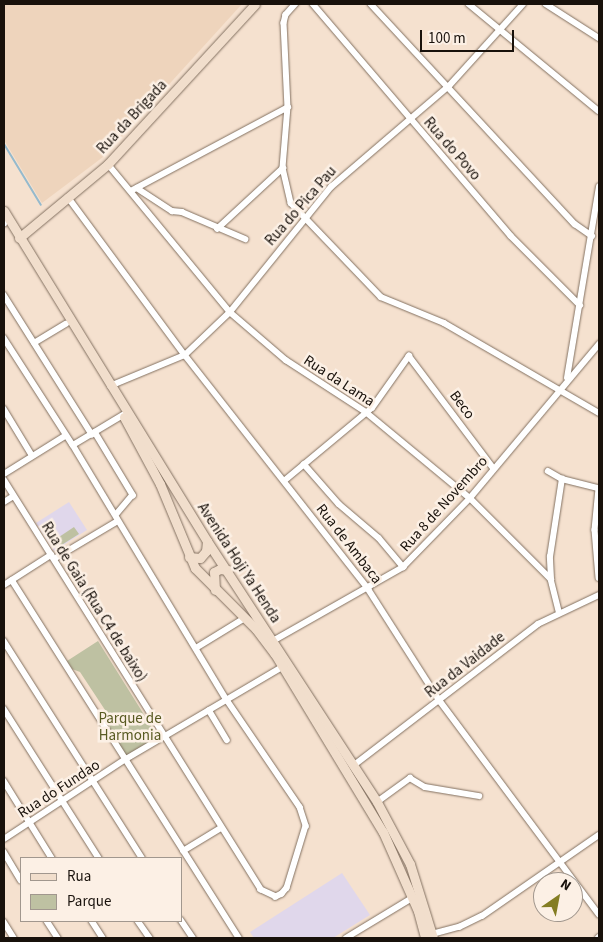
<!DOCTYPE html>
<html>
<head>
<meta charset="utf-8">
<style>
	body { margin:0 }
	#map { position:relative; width:603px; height:942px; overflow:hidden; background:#f5e1cf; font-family:"Source Sans 3",sans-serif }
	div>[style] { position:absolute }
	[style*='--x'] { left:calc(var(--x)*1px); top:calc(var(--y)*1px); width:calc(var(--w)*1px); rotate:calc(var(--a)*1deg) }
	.built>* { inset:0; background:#eed4bc }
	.education>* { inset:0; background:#e0d7eb }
	.green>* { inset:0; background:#bec1a2 }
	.stream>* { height:2px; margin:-1px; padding:0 1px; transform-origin:1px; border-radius:1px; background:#95bacd }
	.roads { filter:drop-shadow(0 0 1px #837161) drop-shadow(0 0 1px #837161) }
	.street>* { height:5.5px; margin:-2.75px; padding:0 2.75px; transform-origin:2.75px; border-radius:2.75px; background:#fff }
	.secondary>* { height:9px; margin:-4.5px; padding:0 4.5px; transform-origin:4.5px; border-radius:4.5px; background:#f1decc }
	span { translate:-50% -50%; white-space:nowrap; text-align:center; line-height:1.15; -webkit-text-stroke:5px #fcf0e5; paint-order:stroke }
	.street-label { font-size:15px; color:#18110b }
	.park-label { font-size:15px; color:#585a22 }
	.frame { position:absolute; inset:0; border:5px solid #18110b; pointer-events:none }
	.legend { position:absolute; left:20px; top:857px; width:162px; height:65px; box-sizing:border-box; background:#fcf0e5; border:1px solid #a1978e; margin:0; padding:6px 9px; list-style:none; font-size:15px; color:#18110b }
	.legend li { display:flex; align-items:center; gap:10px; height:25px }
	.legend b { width:25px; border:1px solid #a1978e }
	.north { position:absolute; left:533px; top:872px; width:50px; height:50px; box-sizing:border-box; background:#fcf0e5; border:1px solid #a1978e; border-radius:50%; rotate:33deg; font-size:14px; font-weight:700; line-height:20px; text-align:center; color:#18110b }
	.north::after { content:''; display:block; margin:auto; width:18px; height:22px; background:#847d23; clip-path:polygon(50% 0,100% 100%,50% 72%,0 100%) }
	.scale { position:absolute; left:420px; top:30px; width:94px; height:22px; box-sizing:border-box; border:2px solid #18110b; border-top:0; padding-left:6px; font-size:15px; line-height:18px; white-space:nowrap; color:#18110b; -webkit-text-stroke:4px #fcf0e5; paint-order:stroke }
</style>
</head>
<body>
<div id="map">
	<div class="built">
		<div style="clip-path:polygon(4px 4px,242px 4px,103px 157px,42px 203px,4px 140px)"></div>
	</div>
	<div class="education">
		<div style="clip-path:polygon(69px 502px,87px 530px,54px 551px,36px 523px)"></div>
		<div style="clip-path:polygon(342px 873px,370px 915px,333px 938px,254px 938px,250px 932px)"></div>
	</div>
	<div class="green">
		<div style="clip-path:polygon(74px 527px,79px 534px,60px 546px,56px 539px)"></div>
		<div style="clip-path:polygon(98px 641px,158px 737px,126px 756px,105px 723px,111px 719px,80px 672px,72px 669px,67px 661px)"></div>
	</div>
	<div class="stream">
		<div style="--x:4;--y:144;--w:71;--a:58.8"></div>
	</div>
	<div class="roads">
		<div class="street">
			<div style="--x:296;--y:4;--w:15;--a:132"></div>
			<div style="--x:286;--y:15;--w:8;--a:104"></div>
			<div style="--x:284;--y:23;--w:84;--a:87.3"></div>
			<div style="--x:288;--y:107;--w:61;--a:94.7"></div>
			<div style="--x:283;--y:168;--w:36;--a:77"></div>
			<div style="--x:291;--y:203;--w:130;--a:46.2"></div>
			<div style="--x:381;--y:297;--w:68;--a:22.4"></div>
			<div style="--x:444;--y:323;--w:179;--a:30.1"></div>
			<div style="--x:313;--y:4;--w:305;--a:49.5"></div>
			<div style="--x:511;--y:236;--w:98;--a:45"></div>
			<div style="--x:371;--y:4;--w:300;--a:47.2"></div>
			<div style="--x:575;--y:224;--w:21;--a:35"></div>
			<div style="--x:469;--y:4;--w:168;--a:39.5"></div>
			<div style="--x:546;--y:4;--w:63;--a:32.7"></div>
			<div style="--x:108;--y:164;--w:192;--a:50.5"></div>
			<div style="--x:230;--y:312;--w:74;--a:40.6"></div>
			<div style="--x:286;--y:360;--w:95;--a:33"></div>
			<div style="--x:366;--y:412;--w:135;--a:39.6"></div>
			<div style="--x:470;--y:498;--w:115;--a:45"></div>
			<div style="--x:551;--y:579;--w:33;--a:76"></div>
			<div style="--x:137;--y:188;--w:42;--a:33.3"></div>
			<div style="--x:172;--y:211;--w:10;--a:6"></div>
			<div style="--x:182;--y:212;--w:69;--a:23.2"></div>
			<div style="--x:131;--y:191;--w:178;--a:-28.1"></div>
			<div style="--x:68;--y:197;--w:197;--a:53.5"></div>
			<div style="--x:185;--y:355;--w:298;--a:51.9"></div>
			<div style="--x:369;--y:590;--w:132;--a:57.4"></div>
			<div style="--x:440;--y:701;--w:266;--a:53.3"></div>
			<div style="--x:4;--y:224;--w:1;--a:-90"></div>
			<div style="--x:217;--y:229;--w:90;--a:-42.7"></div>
			<div style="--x:4;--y:295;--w:165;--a:57.7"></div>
			<div style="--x:4;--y:338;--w:127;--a:57.2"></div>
			<div style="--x:73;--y:445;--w:298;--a:58.9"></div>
			<div style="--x:227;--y:700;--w:130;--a:55.7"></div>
			<div style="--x:300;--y:807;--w:20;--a:72"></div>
			<div style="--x:306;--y:826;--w:65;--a:107"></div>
			<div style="--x:287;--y:888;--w:8;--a:130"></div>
			<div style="--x:282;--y:894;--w:7;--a:153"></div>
			<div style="--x:276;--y:897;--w:17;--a:-155"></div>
			<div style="--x:261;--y:890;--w:483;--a:-122.1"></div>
			<div style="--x:34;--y:343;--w:37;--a:-31"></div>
			<div style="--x:567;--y:378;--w:194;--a:-80.5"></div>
			<div style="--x:110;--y:386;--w:81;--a:-22.5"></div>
			<div style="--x:185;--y:355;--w:62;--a:-43.7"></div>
			<div style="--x:230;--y:312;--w:161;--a:-51.1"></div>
			<div style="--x:331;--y:187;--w:155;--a:-40.6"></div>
			<div style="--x:449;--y:86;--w:110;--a:-47.9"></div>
			<div style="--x:4;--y:409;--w:54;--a:58.7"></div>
			<div style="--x:95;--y:432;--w:74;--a:58.9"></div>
			<div style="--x:133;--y:495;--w:26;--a:130"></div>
			<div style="--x:73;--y:445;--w:58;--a:-31"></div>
			<div style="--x:304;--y:464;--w:53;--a:48.8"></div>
			<div style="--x:339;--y:504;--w:52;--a:40.4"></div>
			<div style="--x:379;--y:538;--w:38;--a:50"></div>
			<div style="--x:548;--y:471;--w:16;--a:30"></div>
			<div style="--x:562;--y:479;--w:38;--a:14"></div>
			<div style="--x:4;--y:474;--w:72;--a:-31.9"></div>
			<div style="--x:284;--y:481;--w:114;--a:-39.7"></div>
			<div style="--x:372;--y:408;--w:64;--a:-54.6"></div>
			<div style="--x:409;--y:356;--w:141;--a:53"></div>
			<div style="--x:599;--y:489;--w:41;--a:95.6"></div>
			<div style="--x:595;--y:530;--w:48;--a:85.2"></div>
			<div style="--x:4;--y:502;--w:9;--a:-32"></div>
			<div style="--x:54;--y:559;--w:74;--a:-30.7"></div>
			<div style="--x:551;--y:579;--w:22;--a:-93"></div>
			<div style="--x:550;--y:557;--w:79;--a:-81.3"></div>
			<div style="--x:12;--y:580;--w:424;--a:57.6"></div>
			<div style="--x:4;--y:585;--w:56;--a:-32.6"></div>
			<div style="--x:4;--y:641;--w:257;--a:57.5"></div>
			<div style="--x:273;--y:641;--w:150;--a:-29.6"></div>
			<div style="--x:403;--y:567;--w:96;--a:-45.8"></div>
			<div style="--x:470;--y:498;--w:201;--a:-50"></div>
			<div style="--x:196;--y:648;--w:57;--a:-31.5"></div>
			<div style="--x:4;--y:709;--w:177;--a:57.5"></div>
			<div style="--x:209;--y:710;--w:35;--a:59"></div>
			<div style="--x:353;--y:766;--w:233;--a:-37.5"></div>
			<div style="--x:538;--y:624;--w:68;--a:-25.4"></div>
			<div style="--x:4;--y:781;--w:91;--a:58.1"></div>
			<div style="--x:377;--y:802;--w:41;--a:-36"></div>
			<div style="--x:410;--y:778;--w:17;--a:31"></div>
			<div style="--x:425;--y:787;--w:55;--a:9.5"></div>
			<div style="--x:4;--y:839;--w:146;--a:-33.3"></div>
			<div style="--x:126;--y:759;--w:181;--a:-30.5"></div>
			<div style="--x:183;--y:851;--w:44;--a:-31.2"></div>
			<div style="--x:4;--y:852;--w:33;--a:59"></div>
			<div style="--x:181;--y:920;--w:22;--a:56"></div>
			<div style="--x:47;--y:921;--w:20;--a:57"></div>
			<div style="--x:92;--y:921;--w:20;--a:57"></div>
			<div style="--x:138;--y:921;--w:21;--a:55"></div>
			<div style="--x:4;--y:922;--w:19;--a:58"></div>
			<div style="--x:432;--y:934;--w:28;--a:-15"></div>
			<div style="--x:459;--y:927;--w:25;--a:-26"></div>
			<div style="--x:482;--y:916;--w:142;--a:-34.7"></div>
			<div style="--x:346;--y:938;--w:77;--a:-31.2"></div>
			<div style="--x:598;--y:938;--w:1;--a:-45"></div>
		</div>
		<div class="secondary">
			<div style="--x:4;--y:211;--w:387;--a:58.4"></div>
			<div style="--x:207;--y:541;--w:311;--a:56.9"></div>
			<div style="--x:377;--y:802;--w:70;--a:62"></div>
			<div style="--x:410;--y:864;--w:77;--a:72.7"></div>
			<div style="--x:19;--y:238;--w:116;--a:-39.7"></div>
			<div style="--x:108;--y:164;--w:217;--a:-47.4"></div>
			<div style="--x:124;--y:417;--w:76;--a:61.8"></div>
			<div style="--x:160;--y:484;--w:91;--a:67.4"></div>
			<div style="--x:195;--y:568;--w:86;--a:45"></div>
			<div style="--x:256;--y:629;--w:31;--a:53"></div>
			<div style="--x:275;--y:654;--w:208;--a:58.8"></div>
			<div style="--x:383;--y:832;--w:86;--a:66.1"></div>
			<div style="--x:418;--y:911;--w:28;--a:75"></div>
			<div style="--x:189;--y:557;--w:11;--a:5"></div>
			<div style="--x:200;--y:558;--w:9;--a:-49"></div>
			<div style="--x:206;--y:551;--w:10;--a:-84"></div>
			<div style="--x:215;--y:590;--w:18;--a:-93"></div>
			<div style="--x:214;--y:572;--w:7;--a:-27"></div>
			<div style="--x:220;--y:569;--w:8;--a:7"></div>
		</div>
	</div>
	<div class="street-label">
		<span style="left:132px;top:117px;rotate:-47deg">Rua da Brigada</span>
		<span style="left:452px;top:149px;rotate:49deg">Rua do Povo</span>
		<span style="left:301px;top:206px;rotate:-49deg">Rua do Pica Pau</span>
		<span style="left:339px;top:381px;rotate:33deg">Rua da Lama</span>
		<span style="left:462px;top:405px;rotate:53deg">Beco</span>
		<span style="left:444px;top:504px;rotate:-48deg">Rua 8 de Novembro</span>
		<span style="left:349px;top:544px;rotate:52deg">Rua de Ambaca</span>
		<span style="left:239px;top:563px;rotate:57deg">Avenida Hoji Ya Henda</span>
		<span style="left:94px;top:602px;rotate:58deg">Rua de Gaia (Rua C4 de baixo)</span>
		<span style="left:465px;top:665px;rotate:-38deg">Rua da Vaidade</span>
		<span style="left:59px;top:789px;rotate:-33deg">Rua do Fundao</span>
	</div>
	<div class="park-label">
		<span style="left:130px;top:727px">Parque de<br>Harmonia</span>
	</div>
	<div class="frame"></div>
	<ul class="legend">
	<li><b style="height:6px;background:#f1decc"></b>Rua</li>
	<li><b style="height:14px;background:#bec1a2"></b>Parque</li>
	</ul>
	<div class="north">N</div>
	<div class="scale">100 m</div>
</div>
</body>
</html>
